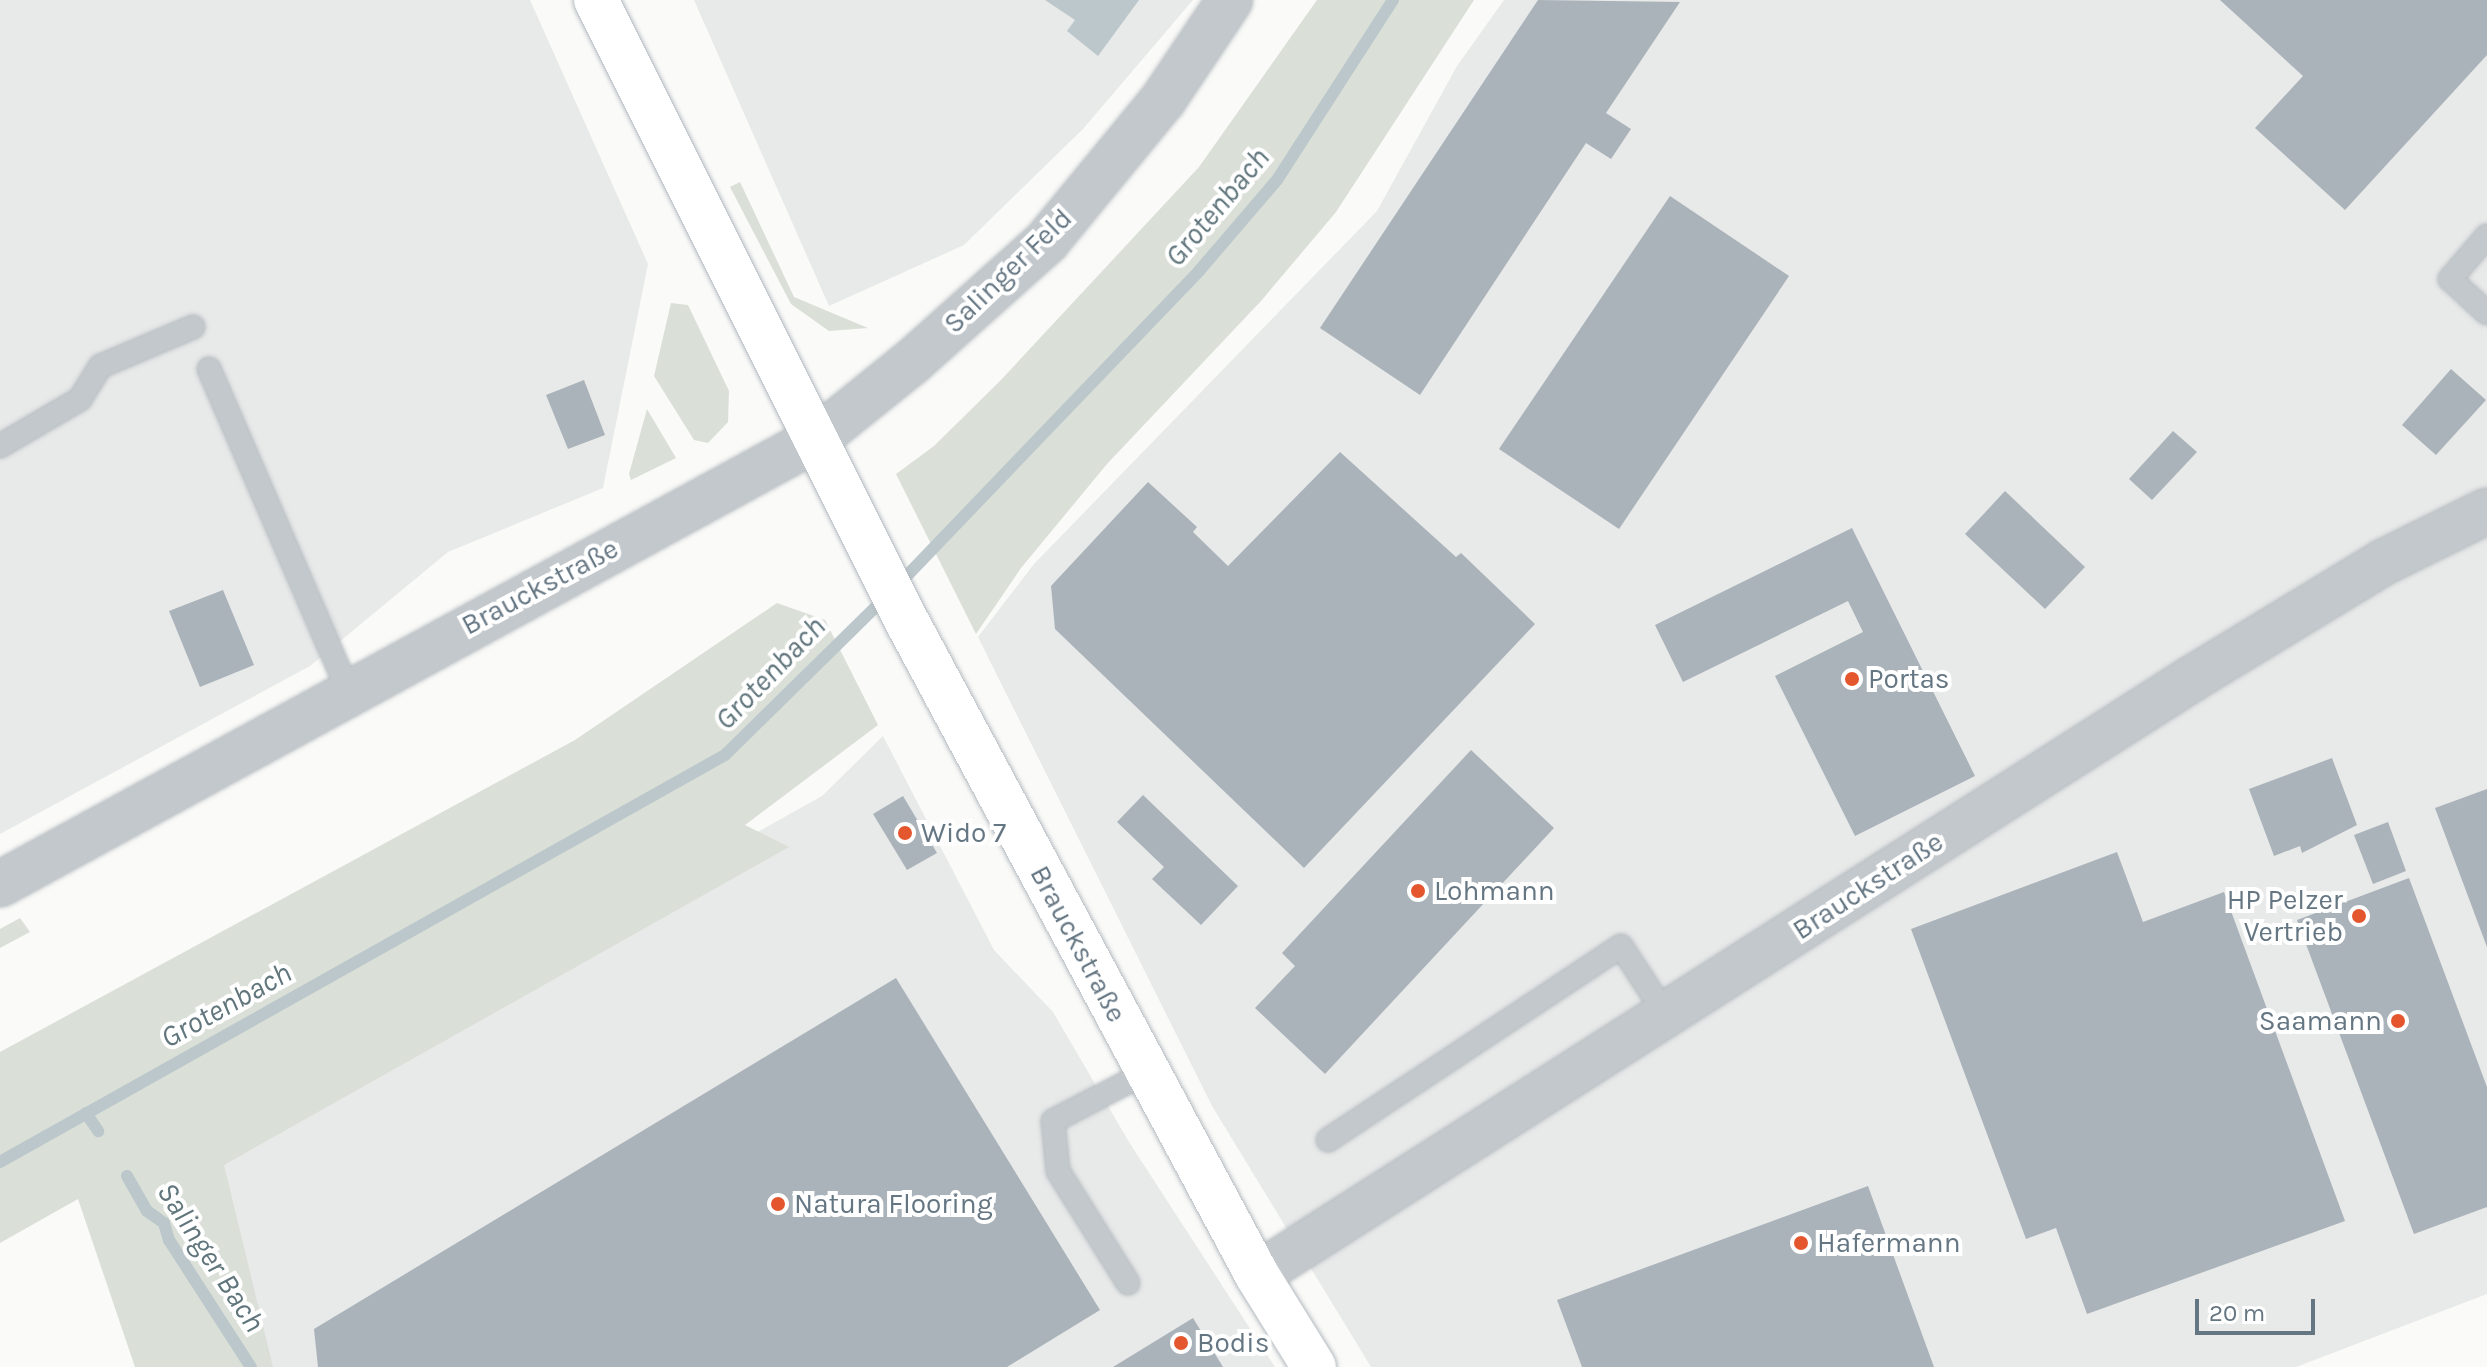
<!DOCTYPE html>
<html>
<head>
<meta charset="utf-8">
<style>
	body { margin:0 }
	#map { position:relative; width:2487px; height:1367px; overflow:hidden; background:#fafaf8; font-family:Karla,sans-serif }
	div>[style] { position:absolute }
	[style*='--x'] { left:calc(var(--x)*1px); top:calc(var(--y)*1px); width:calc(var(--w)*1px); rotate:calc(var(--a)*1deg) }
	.built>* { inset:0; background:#e8e9e9 }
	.green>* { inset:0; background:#dadfd7 }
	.water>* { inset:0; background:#bbc7cb }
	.stream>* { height:12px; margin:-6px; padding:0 6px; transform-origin:6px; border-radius:6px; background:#bbc7cb }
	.building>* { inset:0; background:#aab3b9 }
	.roads { filter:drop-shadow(0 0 2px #b3babf) drop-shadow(0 0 2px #b3babf) }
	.lane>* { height:22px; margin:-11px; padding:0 11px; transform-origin:11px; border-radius:11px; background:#c3c8cc }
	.street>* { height:44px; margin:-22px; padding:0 22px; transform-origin:22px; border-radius:22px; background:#c3c8cc }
	.secondary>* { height:44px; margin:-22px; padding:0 22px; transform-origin:22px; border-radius:22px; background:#fff }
	.dots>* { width:22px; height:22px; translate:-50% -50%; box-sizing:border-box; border:4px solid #fff; border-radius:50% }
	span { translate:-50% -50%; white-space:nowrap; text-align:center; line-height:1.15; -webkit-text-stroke:8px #fff; paint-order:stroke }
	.street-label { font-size:28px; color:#657683 }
	.poi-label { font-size:28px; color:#657683 }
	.left { translate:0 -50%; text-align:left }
	.right { translate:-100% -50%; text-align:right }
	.water-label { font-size:30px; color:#60757c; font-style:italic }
	.scale { position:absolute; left:2195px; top:1299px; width:120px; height:36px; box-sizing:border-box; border:4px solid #657683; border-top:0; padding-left:10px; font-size:24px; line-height:28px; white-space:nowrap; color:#657683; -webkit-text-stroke:6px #fff; paint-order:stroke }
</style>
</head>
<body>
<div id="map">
	<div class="built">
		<div style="clip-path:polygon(0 0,530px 0,648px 264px,603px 488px,448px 552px,310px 666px,0 834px)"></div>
		<div style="clip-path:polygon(694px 0,1193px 0,1083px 129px,964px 245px,829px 306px)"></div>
		<div style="clip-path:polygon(1504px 0,2487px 0,2487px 1294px,2296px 1367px,1371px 1367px,1212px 1106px,978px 637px,1034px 564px,1377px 211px,1457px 66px)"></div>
		<div style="clip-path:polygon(883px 736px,994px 950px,1053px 1012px,1129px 1142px,1275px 1367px,272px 1367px,150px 1172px,822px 796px)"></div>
	</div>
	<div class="green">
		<div style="clip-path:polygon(1317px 0,1474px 0,1336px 212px,1261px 301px,1107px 464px,1021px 568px,976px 634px,896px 474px,934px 446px,1001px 380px,1199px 167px)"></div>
		<div style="clip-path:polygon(740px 182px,794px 297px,868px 328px,829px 331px,791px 304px,730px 187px)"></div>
		<div style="clip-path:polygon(671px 303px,688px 305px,729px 391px,728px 422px,708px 443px,694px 440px,654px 376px)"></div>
		<div style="clip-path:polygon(647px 409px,676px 458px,631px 480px,629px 474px)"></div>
		<div style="clip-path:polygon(777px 603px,825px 620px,878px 725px,745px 825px,789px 847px,224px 1165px,273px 1367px,135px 1367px,78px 1199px,0 1243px,0 1052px,575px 740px)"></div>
		<div style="clip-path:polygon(20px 918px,30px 932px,0 948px,0 929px)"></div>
	</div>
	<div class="water">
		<div style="clip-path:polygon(1045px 0,1139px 0,1098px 56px,1067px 31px,1075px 20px)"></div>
	</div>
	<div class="stream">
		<div style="--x:898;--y:585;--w:435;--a:-46.2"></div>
		<div style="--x:1199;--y:271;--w:120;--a:-49.4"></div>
		<div style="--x:1277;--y:180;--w:214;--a:-57.2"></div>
		<div style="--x:86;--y:1113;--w:22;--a:56"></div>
		<div style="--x:0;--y:1162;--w:831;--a:-29.31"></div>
		<div style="--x:725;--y:755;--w:224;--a:-44.5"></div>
		<div style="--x:127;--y:1176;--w:40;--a:60.3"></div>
		<div style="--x:147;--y:1211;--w:21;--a:35"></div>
		<div style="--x:164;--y:1223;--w:18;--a:74"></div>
		<div style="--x:169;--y:1240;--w:151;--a:57.2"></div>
	</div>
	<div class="building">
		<div style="clip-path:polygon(1538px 0,1680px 2px,1606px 113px,1631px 129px,1611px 159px,1586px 143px,1420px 395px,1320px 328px)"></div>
		<div style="clip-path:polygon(2220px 0,2487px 0,2487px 55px,2345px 210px,2255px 128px,2303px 76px)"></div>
		<div style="clip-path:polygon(1670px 196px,1789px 276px,1619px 529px,1499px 449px)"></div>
		<div style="clip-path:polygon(2451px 369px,2486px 400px,2436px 455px,2402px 425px)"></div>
		<div style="clip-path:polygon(584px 380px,605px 435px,568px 449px,546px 395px)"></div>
		<div style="clip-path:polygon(2173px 431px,2197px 452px,2152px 500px,2129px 479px)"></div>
		<div style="clip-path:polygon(1340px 452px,1456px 557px,1461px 553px,1535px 624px,1304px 868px,1055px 629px,1051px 586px,1148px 482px,1197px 527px,1193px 532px,1228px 566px)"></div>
		<div style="clip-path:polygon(2005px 491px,2085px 567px,2045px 609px,1965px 534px)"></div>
		<div style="clip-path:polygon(1852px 528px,1975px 776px,1855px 836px,1775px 676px,1863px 632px,1848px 601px,1683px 682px,1655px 625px)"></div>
		<div style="clip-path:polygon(223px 590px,254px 665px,200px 687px,169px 611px)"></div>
		<div style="clip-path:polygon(1471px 750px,1554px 828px,1325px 1074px,1255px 1008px,1295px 966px,1282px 953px)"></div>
		<div style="clip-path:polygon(2332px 758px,2357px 825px,2302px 853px,2300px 846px,2274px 856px,2249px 789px)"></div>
		<div style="clip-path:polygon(2487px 789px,2487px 947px,2435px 808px)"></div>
		<div style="clip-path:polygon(1143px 795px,1238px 886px,1201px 925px,1152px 879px,1164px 867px,1117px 822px)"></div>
		<div style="clip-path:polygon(903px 796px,937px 853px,907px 870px,873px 814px)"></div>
		<div style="clip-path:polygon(2388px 822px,2406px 871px,2373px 884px,2354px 835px)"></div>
		<div style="clip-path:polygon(2117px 852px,2143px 922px,2224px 892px,2345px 1221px,2087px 1314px,2056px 1228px,2026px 1239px,1911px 929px)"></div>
		<div style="clip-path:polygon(2409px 878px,2487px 1087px,2487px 1207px,2414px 1234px,2297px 920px)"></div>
		<div style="clip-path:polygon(896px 978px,1100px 1310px,1007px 1367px,318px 1367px,314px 1329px)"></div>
		<div style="clip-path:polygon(1868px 1186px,1934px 1367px,1582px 1367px,1557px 1300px)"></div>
		<div style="clip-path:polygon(1193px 1318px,1223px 1367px,1113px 1367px)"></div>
	</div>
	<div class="roads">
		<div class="lane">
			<div style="--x:2487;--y:236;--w:57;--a:130.7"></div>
			<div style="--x:2450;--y:279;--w:50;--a:42.6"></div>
			<div style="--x:209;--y:369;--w:352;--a:66.6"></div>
			<div style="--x:0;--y:446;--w:93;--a:-30.4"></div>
			<div style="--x:80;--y:399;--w:39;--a:-58"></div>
			<div style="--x:101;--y:366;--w:100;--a:-23"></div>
			<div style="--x:1328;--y:1140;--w:351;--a:-33.5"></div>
			<div style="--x:1621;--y:946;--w:82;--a:56.9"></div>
			<div style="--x:1128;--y:1283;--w:132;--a:-122"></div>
			<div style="--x:1058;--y:1171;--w:50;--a:-95.7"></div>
			<div style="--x:1053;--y:1121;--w:106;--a:-27.5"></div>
		</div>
		<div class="street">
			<div style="--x:0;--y:884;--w:929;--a:-28.61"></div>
			<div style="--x:816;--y:439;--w:124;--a:-38.8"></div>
			<div style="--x:913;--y:361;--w:180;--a:-41.8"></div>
			<div style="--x:1047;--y:241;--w:183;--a:-50.6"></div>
			<div style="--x:1163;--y:100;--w:120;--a:-56.2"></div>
			<div style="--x:1257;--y:1275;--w:1110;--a:-32.53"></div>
			<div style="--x:2193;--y:678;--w:223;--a:-31.3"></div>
			<div style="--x:2384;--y:562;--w:115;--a:-26.3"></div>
		</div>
		<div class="secondary">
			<div style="--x:596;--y:0;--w:691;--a:63.43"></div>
			<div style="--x:905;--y:618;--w:745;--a:61.82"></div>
			<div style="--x:1257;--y:1275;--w:108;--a:58.2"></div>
		</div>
	</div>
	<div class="dots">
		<div style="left:1852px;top:679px;background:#e4572e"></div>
		<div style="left:905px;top:833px;background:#e4572e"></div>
		<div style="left:1418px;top:891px;background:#e4572e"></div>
		<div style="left:2359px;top:916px;background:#e4572e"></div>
		<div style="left:2398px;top:1021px;background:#e4572e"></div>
		<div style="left:778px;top:1204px;background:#e4572e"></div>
		<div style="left:1801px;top:1243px;background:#e4572e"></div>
		<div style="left:1181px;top:1343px;background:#e4572e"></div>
	</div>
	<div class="street-label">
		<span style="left:1008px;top:271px;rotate:-44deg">Salinger Feld</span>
		<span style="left:540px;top:587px;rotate:-28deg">Brauckstraße</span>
		<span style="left:1868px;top:886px;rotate:-33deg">Brauckstraße</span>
		<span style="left:1078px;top:944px;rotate:62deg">Brauckstraße</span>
	</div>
	<div class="poi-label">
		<span class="left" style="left:1868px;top:679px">Portas</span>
		<span class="left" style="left:921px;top:833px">Wido 7</span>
		<span class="left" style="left:1434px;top:891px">Lohmann</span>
		<span class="right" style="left:2343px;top:916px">HP Pelzer<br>Vertrieb</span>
		<span class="right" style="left:2382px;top:1021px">Saamann</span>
		<span class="left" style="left:794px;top:1204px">Natura Flooring</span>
		<span class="left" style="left:1817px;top:1243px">Hafermann</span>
		<span class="left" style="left:1197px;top:1343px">Bodis</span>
	</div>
	<div class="water-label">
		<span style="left:1217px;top:207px;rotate:-50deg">Grotenbach</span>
		<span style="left:770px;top:673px;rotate:-46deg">Grotenbach</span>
		<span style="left:226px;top:1005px;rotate:-29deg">Grotenbach</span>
		<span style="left:211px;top:1257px;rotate:57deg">Salinger Bach</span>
	</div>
	<div class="scale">20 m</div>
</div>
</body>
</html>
